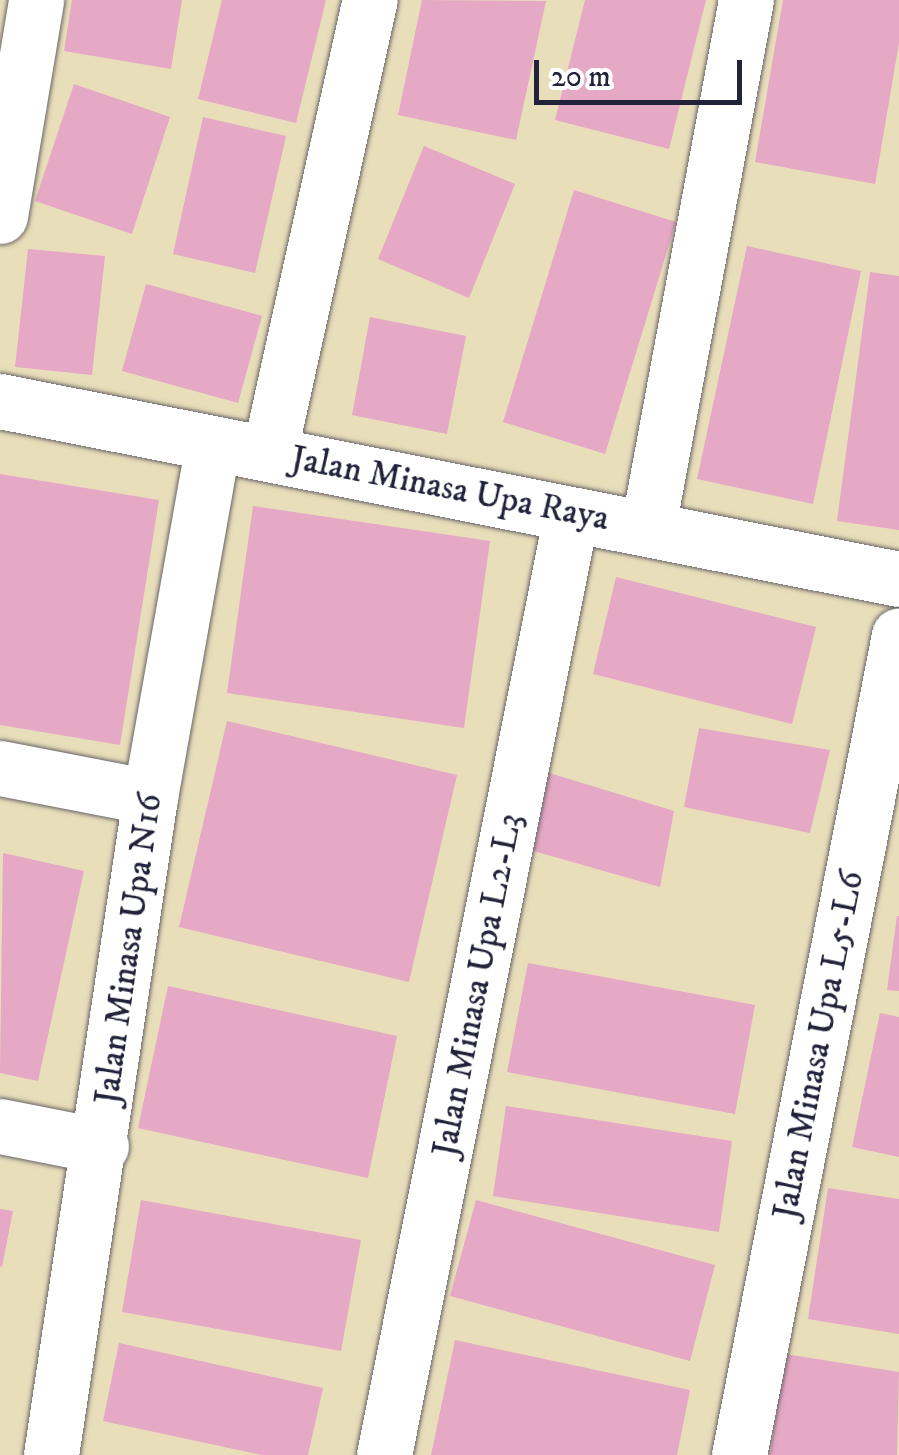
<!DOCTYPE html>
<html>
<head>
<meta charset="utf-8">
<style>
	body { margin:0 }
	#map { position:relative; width:899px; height:1455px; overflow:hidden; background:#e9deba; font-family:"IM FELL DW Pica",serif }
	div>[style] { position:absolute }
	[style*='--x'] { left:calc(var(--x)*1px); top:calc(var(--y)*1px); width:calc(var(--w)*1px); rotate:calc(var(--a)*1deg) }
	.building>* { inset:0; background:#e5a8c5 }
	.roads { filter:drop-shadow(0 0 2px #686467) drop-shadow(0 0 2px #686467) }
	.minor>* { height:55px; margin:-27.5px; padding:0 27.5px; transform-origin:27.5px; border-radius:27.5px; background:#fff }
	.tertiary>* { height:55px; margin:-27.5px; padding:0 27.5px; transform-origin:27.5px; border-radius:27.5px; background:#fff }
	span { translate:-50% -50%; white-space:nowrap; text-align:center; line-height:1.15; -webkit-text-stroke:8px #fff; paint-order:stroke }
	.street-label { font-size:35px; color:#22223b }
	.scale { position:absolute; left:534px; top:60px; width:208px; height:45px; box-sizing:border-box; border:5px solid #22223b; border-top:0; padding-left:12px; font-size:30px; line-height:35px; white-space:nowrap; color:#22223b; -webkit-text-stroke:8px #fff; paint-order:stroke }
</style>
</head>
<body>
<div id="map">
	<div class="building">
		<div style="clip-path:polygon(72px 0,182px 0,171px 69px,64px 51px)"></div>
		<div style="clip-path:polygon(222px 0,326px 0,296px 123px,198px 99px)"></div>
		<div style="clip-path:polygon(422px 0,546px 1px,516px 140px,398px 115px)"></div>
		<div style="clip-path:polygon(585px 0,706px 0,669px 149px,555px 120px)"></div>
		<div style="clip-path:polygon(783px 0,899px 0,899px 43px,875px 184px,755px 162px)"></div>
		<div style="clip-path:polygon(74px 84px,170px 117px,132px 234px,35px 201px)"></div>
		<div style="clip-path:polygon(203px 117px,286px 136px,255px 273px,173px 254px)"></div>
		<div style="clip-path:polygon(424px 146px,515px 184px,469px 298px,378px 259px)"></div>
		<div style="clip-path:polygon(574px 190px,676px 222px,605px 454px,503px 422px)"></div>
		<div style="clip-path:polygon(747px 246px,861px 271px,813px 504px,697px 479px)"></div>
		<div style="clip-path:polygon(28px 249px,105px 256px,92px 375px,15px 367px)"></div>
		<div style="clip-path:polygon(870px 272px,899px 276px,899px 530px,837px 521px)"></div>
		<div style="clip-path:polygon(146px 284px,262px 316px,238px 403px,122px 371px)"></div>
		<div style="clip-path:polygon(370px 317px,466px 336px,447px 434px,352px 415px)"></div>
		<div style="clip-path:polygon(0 474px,159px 500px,120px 745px,0 725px)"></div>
		<div style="clip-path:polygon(253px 506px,490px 541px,464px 728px,227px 693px)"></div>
		<div style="clip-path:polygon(616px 577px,816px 627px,792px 724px,593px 674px)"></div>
		<div style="clip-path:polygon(227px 721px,457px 775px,409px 982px,179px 927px)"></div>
		<div style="clip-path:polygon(699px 728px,830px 750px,810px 833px,684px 807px)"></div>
		<div style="clip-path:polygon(543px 771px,674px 811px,660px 887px,523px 848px)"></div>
		<div style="clip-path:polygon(3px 853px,84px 871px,38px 1081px,0 1073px)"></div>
		<div style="clip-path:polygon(897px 916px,899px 916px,899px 991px,887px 990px)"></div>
		<div style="clip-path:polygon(528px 963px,755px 1005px,735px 1114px,507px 1072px)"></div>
		<div style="clip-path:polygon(168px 986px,397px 1036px,368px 1178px,138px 1128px)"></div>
		<div style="clip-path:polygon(880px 1013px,899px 1017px,899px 1157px,852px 1147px)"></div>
		<div style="clip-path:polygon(506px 1106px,732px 1141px,719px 1232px,493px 1196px)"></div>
		<div style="clip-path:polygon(828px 1188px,899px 1199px,899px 1334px,808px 1319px)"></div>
		<div style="clip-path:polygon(141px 1200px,361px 1240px,341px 1351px,122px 1312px)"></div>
		<div style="clip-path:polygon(476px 1200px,715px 1265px,690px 1361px,450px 1296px)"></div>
		<div style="clip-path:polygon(0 1209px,13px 1211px,2px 1267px,0 1266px)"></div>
		<div style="clip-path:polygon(455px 1340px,690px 1390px,677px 1455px,431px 1455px)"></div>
		<div style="clip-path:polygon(119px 1343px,323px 1388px,308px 1455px,262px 1455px,103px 1421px)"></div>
		<div style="clip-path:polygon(785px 1354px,899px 1372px,897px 1455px,770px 1455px)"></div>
	</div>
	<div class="roads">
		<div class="minor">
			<div style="--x:0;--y:216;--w:219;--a:-80.5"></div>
			<div style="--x:269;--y:454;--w:465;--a:-77.5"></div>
			<div style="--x:648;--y:527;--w:536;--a:-79.47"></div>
			<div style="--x:0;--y:768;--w:153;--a:10.9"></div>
			<div style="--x:0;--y:1126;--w:103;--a:11.2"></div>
			<div style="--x:51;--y:1455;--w:665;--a:-81.44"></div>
			<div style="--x:150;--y:797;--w:359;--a:-79.9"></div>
			<div style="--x:384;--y:1455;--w:958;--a:-78.75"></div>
			<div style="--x:739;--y:1455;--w:835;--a:-78.96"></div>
		</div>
		<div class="tertiary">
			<div style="--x:0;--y:401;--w:916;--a:11.2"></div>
		</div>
	</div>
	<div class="street-label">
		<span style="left:450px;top:489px;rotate:11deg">Jalan Minasa Upa Raya</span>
		<span style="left:129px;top:949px;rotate:-82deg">Jalan Minasa Upa N16</span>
		<span style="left:478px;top:985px;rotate:-79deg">Jalan Minasa Upa L2-L3</span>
		<span style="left:819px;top:1045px;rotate:-79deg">Jalan Minasa Upa L5-L6</span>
	</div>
	<div class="scale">20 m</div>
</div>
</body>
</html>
